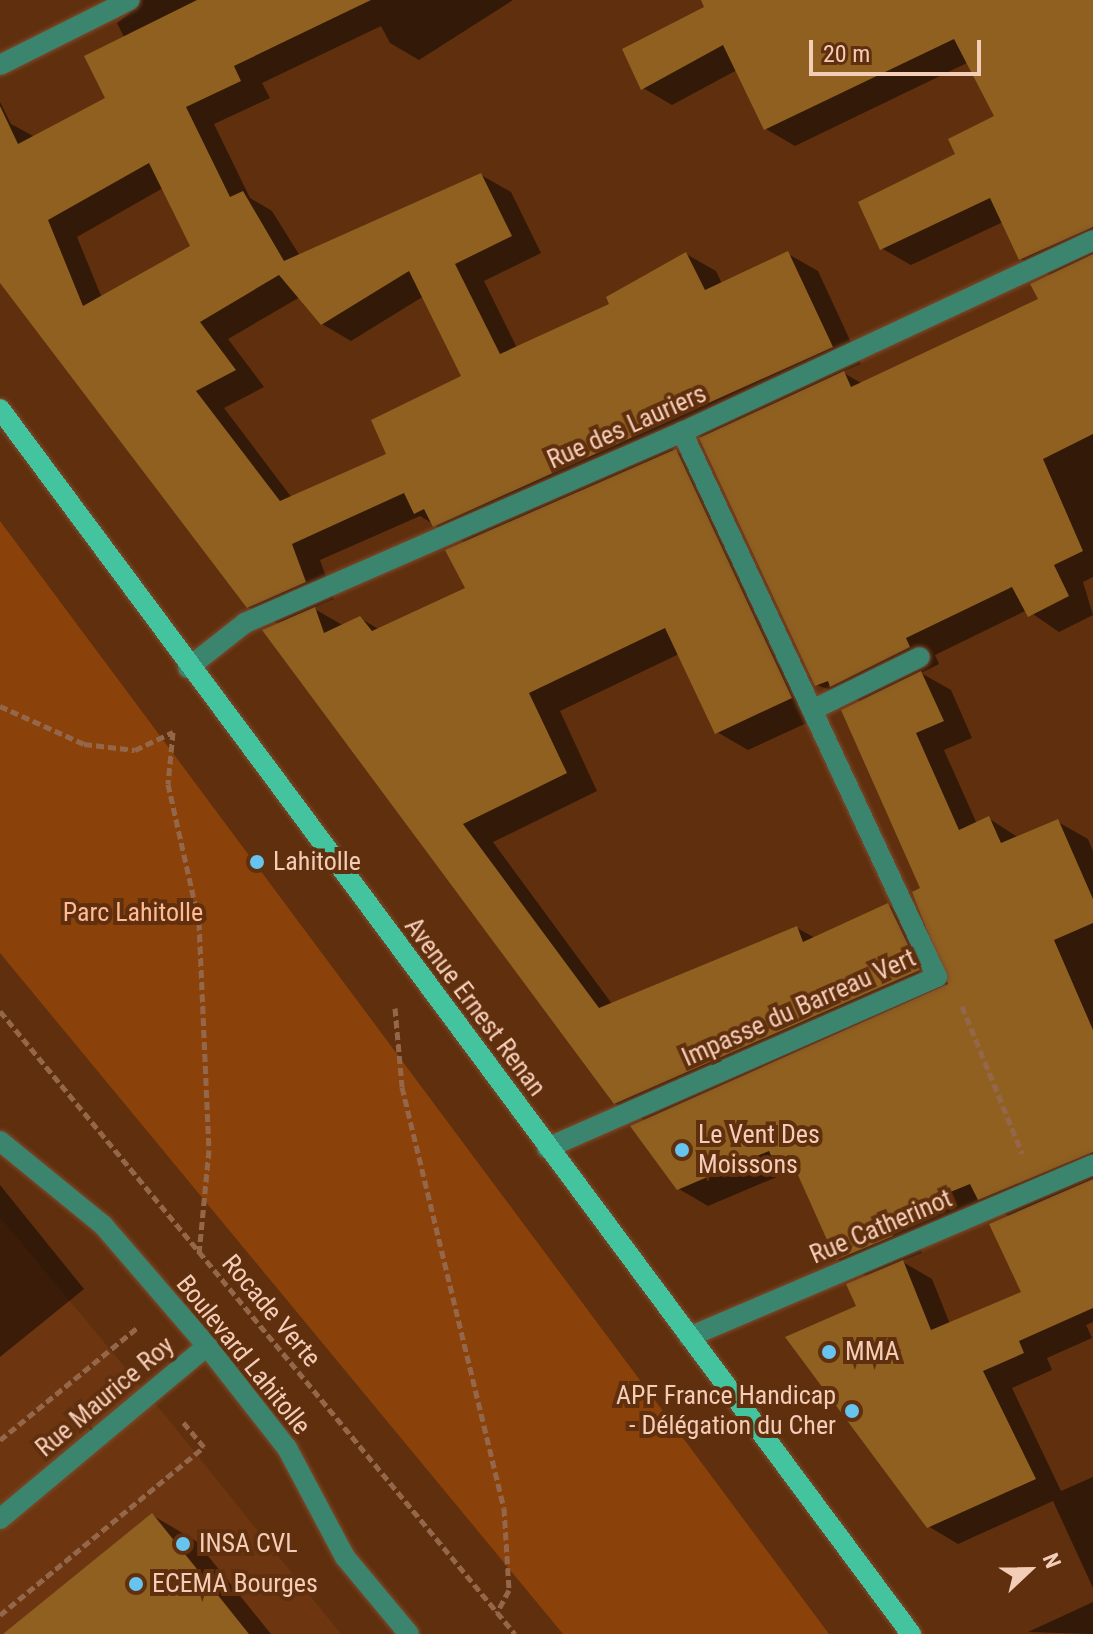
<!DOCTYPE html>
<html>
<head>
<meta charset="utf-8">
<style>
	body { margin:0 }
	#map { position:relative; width:1093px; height:1634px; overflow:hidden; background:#602f0e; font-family:"Roboto Condensed",sans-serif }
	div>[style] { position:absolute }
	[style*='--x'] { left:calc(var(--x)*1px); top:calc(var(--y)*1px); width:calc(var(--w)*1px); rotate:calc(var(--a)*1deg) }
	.built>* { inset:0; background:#6d3610 }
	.green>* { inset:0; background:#8b420a }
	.shadow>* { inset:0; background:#0007 }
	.building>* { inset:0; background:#8f6020 }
	.path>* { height:5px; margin-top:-2.5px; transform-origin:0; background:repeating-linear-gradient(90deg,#94674a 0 8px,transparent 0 12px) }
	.roads { filter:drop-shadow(0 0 2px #7b4b2d) drop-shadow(0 0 2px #7b4b2d) }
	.minor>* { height:20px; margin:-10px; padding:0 10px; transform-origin:10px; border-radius:10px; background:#3b856e }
	.major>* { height:20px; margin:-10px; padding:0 10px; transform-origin:10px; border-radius:10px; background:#43c49f }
	.dots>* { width:22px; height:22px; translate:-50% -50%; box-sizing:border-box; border:4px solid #602f0e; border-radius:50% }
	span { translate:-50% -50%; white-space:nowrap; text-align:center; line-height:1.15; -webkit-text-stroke:8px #602f0e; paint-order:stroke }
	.street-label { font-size:26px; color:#f4cdb8 }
	.poi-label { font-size:26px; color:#f4cdb8 }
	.left { translate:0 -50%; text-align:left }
	.right { translate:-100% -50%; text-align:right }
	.park-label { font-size:26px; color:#febb96 }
	.north { position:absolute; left:989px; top:1530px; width:80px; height:80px; -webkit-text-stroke:6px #602f0e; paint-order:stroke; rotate:68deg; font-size:22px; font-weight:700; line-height:32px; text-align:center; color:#f4cdb8 }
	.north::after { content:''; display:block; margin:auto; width:28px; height:36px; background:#f4cdb8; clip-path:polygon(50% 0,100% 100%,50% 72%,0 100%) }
	.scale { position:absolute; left:809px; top:40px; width:172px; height:36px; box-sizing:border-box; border:4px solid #f4cdb8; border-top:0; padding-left:10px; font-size:24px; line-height:28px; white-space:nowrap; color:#f4cdb8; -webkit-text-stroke:6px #602f0e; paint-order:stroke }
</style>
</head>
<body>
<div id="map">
	<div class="built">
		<div style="clip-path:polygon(0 1217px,172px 1424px,341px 1634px,0 1634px)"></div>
	</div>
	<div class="green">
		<div style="clip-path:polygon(0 521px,829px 1634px,563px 1634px,0 953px)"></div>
	</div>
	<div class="shadow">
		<div style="clip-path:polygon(evenodd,108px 0,513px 0,419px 60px,390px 43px,381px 26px,262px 83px,270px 98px,214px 124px,250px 198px,272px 211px,300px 256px,481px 175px,511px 192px,541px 253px,484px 281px,517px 348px,611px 305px,686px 254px,716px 271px,722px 284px,788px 254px,818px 271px,861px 364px,842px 372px,861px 383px,1041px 300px,1050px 275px,1021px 259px,1003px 222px,911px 265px,881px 248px,996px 117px,969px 62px,795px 146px,766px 129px,737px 70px,672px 105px,643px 88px,715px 0,1093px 0,1093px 577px,1083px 582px,1093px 615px,1059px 632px,1027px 610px,935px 655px,939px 664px,921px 673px,951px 690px,972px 738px,944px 750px,977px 824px,988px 818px,1019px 838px,1058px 822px,1088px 839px,1093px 851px,1093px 1322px,1086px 1325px,1092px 1338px,1047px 1358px,1052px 1370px,1012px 1388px,1061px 1491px,1093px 1477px,1093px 1588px,1053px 1501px,958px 1544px,928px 1526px,858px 1307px,868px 1277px,837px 1259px,800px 1174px,793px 1170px,708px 1206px,679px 1189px,646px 1121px,614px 1103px,279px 624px,248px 607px,0 275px,0 102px,11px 124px,35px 137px,107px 99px,125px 39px,117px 23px,130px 13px,108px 0,163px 188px,193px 246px,102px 298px,77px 237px,163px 188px,108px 0,424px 296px,464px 377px,388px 455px,292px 498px,224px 408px,264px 387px,228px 339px,300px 297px,322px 324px,351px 341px,424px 296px,108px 0,700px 436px,817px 685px,862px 702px,923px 889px,940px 967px,919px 923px,888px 905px,815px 938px,797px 928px,612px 1004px,493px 842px,597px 791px,560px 711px,679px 654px,717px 732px,748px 750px,822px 716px,707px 469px,672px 449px,700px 436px,108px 0,420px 516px,465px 543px,468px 589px,380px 630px,360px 618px,344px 626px,313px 608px,334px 599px,320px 560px,420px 516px,108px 0,989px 1204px,1010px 1217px,1023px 1293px,950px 1324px,932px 1279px,901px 1261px,922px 1253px,914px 1234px,989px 1204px)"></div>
		<div style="clip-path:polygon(0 1185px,84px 1289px,0 1357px)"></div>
		<div style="clip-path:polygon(152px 1515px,196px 1541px,271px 1634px,6px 1634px)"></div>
		<div style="clip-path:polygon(1093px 1602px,1093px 1634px,1028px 1632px)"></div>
	</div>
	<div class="building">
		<div style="clip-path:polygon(evenodd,197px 0,371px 0,234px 66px,241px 81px,186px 107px,230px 197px,243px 191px,284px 261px,481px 173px,512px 236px,455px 264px,500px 354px,609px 304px,606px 297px,686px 252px,705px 290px,788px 251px,833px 347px,433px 527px,424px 509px,414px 514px,404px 493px,292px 544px,306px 582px,247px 608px,0 283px,0 106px,18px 144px,105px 98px,84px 56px,197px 0,149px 163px,190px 246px,83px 306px,48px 220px,149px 163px,197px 0,409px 271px,461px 376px,371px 420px,386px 454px,280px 501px,196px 391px,236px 370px,200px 322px,279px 275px,321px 325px,409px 271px)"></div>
		<div style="clip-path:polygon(701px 0,1093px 0,1093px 227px,1019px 260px,990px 198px,880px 250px,858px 202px,955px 154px,948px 139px,994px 116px,954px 39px,764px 130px,723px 45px,641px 90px,622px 49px,704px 7px)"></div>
		<div style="clip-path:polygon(1093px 254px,1093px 434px,1043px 459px,1083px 551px,1054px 565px,1069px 596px,1028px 617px,1012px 587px,906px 638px,910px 647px,830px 687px,828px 681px,815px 686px,699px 438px,844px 371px,851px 387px,883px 372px,1038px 299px,1030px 284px)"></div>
		<div style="clip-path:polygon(676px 449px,792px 698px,715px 734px,665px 628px,529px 693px,567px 773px,463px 824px,599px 1008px,797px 926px,803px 942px,888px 903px,920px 970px,614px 1104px,262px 630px,315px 607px,324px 633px,360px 616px,372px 631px,465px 588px,445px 550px)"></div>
		<div style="clip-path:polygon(921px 671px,944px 721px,916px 733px,959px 830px,989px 816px,1001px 843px,1058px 819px,1093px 899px,1093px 923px,1054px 940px,1093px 1030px,1093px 1152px,978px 1200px,970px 1184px,886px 1218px,893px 1236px,836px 1260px,789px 1155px,774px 1162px,769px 1151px,677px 1190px,630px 1126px,948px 984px,912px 892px,920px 888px,841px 710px)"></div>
		<div style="clip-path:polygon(1093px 1179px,1093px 1308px,1019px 1341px,1024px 1353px,983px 1371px,1036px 1479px,927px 1528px,785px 1337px,856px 1306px,846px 1284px,903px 1260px,931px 1330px,1021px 1292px,989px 1224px)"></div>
		<div style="clip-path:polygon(152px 1513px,249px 1634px,3px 1634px)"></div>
	</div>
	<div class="path">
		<div style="--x:0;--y:706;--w:92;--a:24.3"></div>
		<div style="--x:84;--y:744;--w:51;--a:6.7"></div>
		<div style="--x:135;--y:750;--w:42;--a:-25.3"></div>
		<div style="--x:173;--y:732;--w:52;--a:95.5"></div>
		<div style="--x:168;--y:784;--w:141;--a:77.3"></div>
		<div style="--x:199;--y:922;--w:228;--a:87.5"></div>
		<div style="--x:209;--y:1150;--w:104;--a:95.5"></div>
		<div style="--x:962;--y:1006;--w:159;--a:67.8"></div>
		<div style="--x:395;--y:1008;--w:79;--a:84.9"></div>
		<div style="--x:402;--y:1087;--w:433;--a:76.4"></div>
		<div style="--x:504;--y:1508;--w:82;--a:86.5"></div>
		<div style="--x:509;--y:1590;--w:26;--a:118"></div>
		<div style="--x:0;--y:1011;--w:808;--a:50.42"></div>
		<div style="--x:0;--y:1440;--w:178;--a:-39.3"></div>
		<div style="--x:0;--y:1615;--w:264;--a:-39.5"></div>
		<div style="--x:204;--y:1447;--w:35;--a:-130"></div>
	</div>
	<div class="roads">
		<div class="minor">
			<div style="--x:0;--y:65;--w:145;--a:-26.6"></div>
			<div style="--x:188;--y:668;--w:73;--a:-38.3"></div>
			<div style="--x:245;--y:623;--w:477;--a:-23.6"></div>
			<div style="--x:682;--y:432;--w:454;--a:-25"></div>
			<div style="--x:812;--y:710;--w:120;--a:-26.1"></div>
			<div style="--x:0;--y:1141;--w:133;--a:39.2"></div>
			<div style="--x:103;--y:1225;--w:160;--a:49.3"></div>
			<div style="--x:207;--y:1346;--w:130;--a:51.9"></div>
			<div style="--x:287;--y:1448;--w:123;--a:62"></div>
			<div style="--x:345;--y:1557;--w:100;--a:50.3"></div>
			<div style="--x:547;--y:1148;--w:426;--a:-23.7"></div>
			<div style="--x:937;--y:977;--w:602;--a:-115.07"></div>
			<div style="--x:689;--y:1337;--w:439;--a:-23.1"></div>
			<div style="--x:0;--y:1519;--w:270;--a:-39.9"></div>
		</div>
		<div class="major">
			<div style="--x:0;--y:409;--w:1527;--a:53.36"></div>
		</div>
	</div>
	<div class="dots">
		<div style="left:257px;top:862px;background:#67c4ef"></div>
		<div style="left:682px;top:1150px;background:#67c4ef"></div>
		<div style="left:829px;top:1352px;background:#67c4ef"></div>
		<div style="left:852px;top:1411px;background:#67c4ef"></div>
		<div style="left:183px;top:1544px;background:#67c4ef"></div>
		<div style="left:136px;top:1584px;background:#67c4ef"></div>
	</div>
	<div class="street-label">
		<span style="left:627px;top:427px;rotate:-24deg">Rue des Lauriers</span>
		<span style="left:475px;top:1007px;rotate:53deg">Avenue Ernest Renan</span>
		<span style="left:799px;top:1008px;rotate:-24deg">Impasse du Barreau Vert</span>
		<span style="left:881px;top:1227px;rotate:-23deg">Rue Catherinot</span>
		<span style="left:271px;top:1311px;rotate:50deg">Rocade Verte</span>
		<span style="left:243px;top:1355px;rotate:51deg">Boulevard Lahitolle</span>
		<span style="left:105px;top:1397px;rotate:-40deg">Rue Maurice Roy</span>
	</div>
	<div class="poi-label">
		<span class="left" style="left:273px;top:862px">Lahitolle</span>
		<span class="left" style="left:698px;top:1150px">Le Vent Des<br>Moissons</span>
		<span class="left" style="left:845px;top:1352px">MMA</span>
		<span class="right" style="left:836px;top:1411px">APF France Handicap<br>- Délégation du Cher</span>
		<span class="left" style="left:199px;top:1544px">INSA CVL</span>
		<span class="left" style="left:152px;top:1584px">ECEMA Bourges</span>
	</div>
	<div class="park-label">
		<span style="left:133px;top:913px">Parc Lahitolle</span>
	</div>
	<div class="north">N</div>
	<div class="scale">20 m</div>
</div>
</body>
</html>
